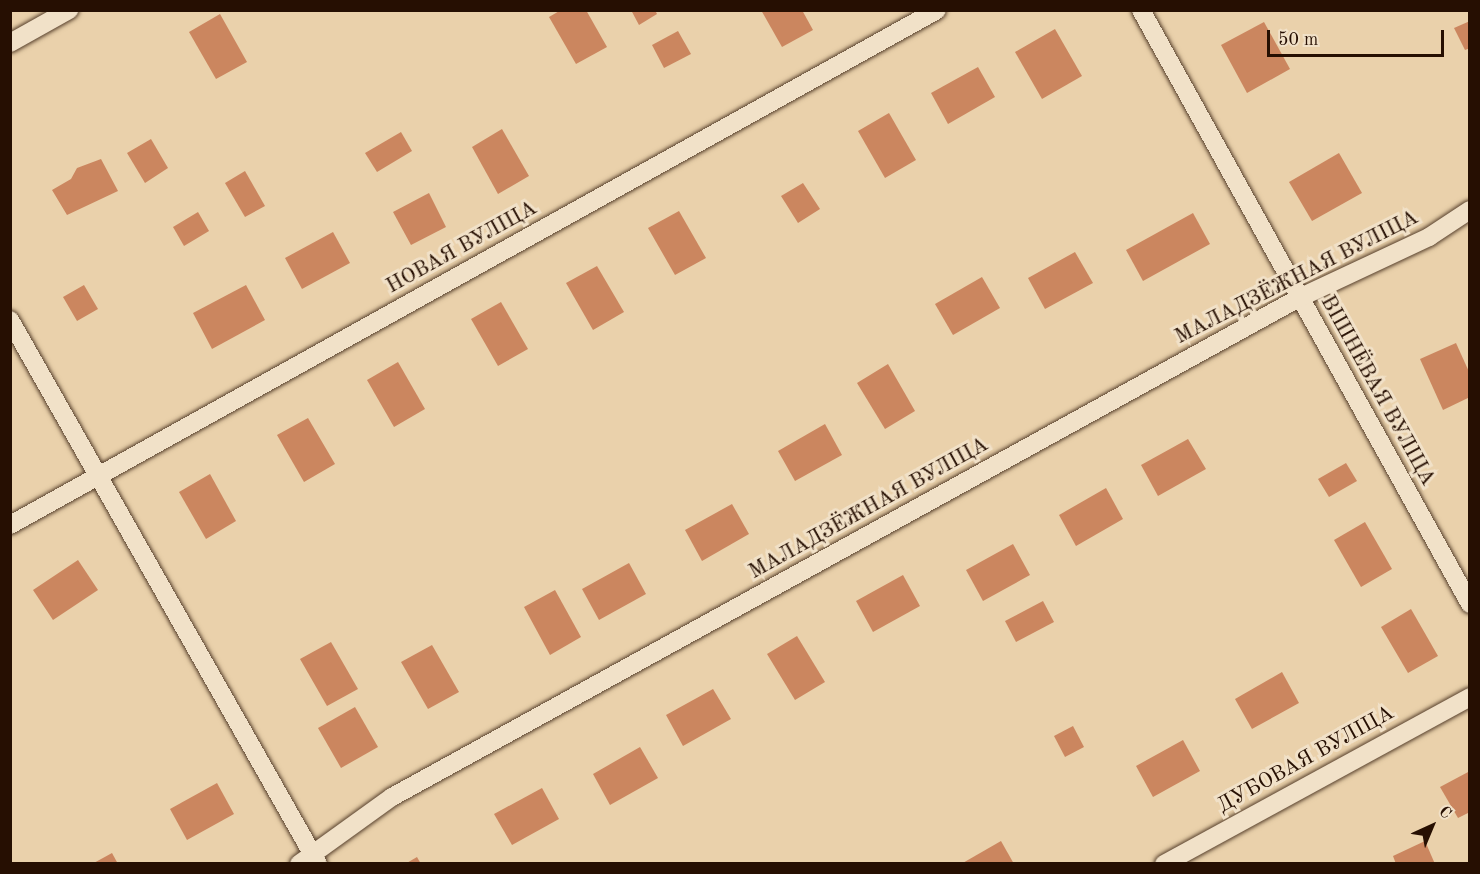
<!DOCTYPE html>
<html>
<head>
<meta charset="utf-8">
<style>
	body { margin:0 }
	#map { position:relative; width:1480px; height:874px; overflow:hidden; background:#ead1ab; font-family:"Old Standard TT",serif }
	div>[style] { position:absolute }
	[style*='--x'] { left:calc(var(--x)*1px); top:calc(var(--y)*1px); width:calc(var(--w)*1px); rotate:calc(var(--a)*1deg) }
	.building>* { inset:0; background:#cb865f }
	.roads { filter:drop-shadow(0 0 2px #57402c) drop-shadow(0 0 2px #57402c) }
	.minor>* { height:18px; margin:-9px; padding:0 9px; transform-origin:9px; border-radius:9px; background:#f1e1c8 }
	span { translate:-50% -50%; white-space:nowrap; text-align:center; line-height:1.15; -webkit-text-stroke:6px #f1e1c8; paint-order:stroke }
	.street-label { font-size:21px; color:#260f02 }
	.frame { position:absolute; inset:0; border:12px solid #260f02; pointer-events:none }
	.north { position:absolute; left:1402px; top:796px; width:60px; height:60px; -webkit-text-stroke:4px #f1e1c8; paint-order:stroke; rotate:44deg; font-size:16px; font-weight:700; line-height:24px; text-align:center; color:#260f02 }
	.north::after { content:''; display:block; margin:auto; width:21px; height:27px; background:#260f02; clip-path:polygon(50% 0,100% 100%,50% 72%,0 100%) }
	.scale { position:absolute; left:1267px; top:30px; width:177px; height:27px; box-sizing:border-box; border:3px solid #260f02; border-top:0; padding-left:8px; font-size:18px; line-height:21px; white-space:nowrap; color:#260f02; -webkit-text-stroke:4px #f1e1c8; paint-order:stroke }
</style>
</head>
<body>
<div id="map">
	<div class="building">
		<div style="clip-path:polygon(561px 10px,586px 10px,607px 47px,576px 64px,549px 17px)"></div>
		<div style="clip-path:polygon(631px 10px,655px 10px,657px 14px,639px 25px)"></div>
		<div style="clip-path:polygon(761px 10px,802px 10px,813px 30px,782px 47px)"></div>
		<div style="clip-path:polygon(220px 14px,247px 62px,216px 79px,189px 32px)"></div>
		<div style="clip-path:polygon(1470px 21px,1470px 48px,1465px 50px,1454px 28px)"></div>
		<div style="clip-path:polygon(1264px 22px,1290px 69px,1247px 93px,1221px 45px)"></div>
		<div style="clip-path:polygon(1055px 29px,1082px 76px,1042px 99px,1015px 52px)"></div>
		<div style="clip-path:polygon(678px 31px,691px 54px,664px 68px,652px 45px)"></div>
		<div style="clip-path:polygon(978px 67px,995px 97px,948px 124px,931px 93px)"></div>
		<div style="clip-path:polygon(889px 113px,916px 160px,885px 178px,858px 131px)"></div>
		<div style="clip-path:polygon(502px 129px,529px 176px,498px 194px,472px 147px)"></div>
		<div style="clip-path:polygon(401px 132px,412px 151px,377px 172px,365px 153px)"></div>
		<div style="clip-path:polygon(151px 139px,168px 168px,145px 183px,127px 153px)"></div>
		<div style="clip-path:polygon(1339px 153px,1362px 193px,1312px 221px,1289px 182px)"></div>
		<div style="clip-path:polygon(101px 159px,118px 191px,67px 215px,52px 190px,71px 179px,77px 168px)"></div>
		<div style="clip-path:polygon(245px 171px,265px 206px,245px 217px,225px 183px)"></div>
		<div style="clip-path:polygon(803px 183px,820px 209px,798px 223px,781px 196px)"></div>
		<div style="clip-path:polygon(429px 193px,446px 227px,411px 245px,393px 212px)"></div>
		<div style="clip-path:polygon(679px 211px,706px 258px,675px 275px,648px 228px)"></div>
		<div style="clip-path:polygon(198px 212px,209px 231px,184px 246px,173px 227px)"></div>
		<div style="clip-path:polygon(1193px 213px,1210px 244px,1143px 281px,1126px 250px)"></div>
		<div style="clip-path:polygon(333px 232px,350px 263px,302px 289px,285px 258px)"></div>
		<div style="clip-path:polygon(1075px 252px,1093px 283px,1045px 309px,1028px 278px)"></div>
		<div style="clip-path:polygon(597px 266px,624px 312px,593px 330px,566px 283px)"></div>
		<div style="clip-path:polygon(982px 277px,1000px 308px,953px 335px,935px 304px)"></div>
		<div style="clip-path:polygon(84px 285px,98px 309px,77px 321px,63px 297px)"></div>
		<div style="clip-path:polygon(246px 285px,265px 320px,212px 349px,193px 313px)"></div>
		<div style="clip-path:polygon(501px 302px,528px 349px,498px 366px,471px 319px)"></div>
		<div style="clip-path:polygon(1456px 343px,1470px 374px,1470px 397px,1443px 410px,1420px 359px)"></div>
		<div style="clip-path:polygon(398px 362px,425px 409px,394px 427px,367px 380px)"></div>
		<div style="clip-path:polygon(888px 364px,915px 411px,885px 429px,857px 383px)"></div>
		<div style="clip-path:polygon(308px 418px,335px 464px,304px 482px,277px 435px)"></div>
		<div style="clip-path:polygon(825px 424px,842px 455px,795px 481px,778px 451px)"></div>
		<div style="clip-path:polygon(1188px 439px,1206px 469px,1158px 496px,1141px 465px)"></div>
		<div style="clip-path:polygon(1346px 463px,1357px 481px,1329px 497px,1318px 479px)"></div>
		<div style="clip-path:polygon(210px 474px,236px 521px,206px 539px,179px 492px)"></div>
		<div style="clip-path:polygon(1106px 488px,1123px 519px,1076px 546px,1059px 515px)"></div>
		<div style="clip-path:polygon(732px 504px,749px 534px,702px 561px,685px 530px)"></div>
		<div style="clip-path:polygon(1365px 522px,1392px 569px,1361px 587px,1334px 540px)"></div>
		<div style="clip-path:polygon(1013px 544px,1030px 575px,983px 601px,966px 570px)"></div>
		<div style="clip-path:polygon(78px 560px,98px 590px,53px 620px,33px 590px)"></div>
		<div style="clip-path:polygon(629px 563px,646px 594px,599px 620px,582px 589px)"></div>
		<div style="clip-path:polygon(903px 575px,920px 606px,873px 632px,856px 601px)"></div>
		<div style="clip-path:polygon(555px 590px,581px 637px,550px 655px,524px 607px)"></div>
		<div style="clip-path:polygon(1043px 601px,1054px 622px,1016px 642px,1005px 621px)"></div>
		<div style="clip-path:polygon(1411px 609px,1438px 656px,1408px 673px,1381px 627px)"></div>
		<div style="clip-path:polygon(797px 636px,825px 682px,795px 700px,767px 654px)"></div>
		<div style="clip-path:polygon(331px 642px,358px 689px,327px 706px,300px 659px)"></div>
		<div style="clip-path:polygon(432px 645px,459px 692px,428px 709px,401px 662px)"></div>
		<div style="clip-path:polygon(1282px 672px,1299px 703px,1252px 729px,1235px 699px)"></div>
		<div style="clip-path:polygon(713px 689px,731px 719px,683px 746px,666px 715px)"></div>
		<div style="clip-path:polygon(355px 707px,378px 747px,341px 768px,318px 728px)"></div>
		<div style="clip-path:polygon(1073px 726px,1084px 747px,1065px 757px,1054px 736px)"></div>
		<div style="clip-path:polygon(1183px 740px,1200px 771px,1153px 797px,1136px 766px)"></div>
		<div style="clip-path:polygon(640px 747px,658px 778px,610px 805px,593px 774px)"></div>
		<div style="clip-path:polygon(1470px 771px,1470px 812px,1458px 818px,1440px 787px)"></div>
		<div style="clip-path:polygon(217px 783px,234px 814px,187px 840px,170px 809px)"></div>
		<div style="clip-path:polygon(542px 788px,559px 819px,512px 845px,494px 814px)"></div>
		<div style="clip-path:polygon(1001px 841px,1014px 864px,961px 864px)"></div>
		<div style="clip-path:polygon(1425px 841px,1435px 864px,1396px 864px,1393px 856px)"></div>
		<div style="clip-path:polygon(112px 853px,118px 864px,92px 864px)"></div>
		<div style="clip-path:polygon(417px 857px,421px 864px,405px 864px)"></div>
	</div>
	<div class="roads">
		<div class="minor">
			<div style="--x:1141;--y:10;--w:679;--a:61.02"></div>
			<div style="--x:10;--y:43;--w:68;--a:-29.2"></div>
			<div style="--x:10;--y:320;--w:625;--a:60.48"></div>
			<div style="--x:10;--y:525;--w:1060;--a:-29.05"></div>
			<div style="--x:299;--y:864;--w:115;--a:-35.8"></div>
			<div style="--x:392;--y:797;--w:1035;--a:-28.82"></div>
			<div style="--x:1299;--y:298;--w:144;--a:-25.1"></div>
			<div style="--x:1429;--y:237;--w:49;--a:-33.4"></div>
			<div style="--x:1164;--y:864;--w:349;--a:-28.6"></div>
		</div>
	</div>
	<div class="street-label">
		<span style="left:462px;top:248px;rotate:-29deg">НОВАЯ ВУЛІЦА</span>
		<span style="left:1297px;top:278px;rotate:-27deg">МАЛАДЗЁЖНАЯ ВУЛІЦА</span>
		<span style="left:1377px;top:391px;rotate:61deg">ВІШНЁВАЯ ВУЛІЦА</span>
		<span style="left:869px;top:509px;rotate:-29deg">МАЛАДЗЁЖНАЯ ВУЛІЦА</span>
		<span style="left:1306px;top:760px;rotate:-29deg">ДУБОВАЯ ВУЛІЦА</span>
	</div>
	<div class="frame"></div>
	<div class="north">С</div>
	<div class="scale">50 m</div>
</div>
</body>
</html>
